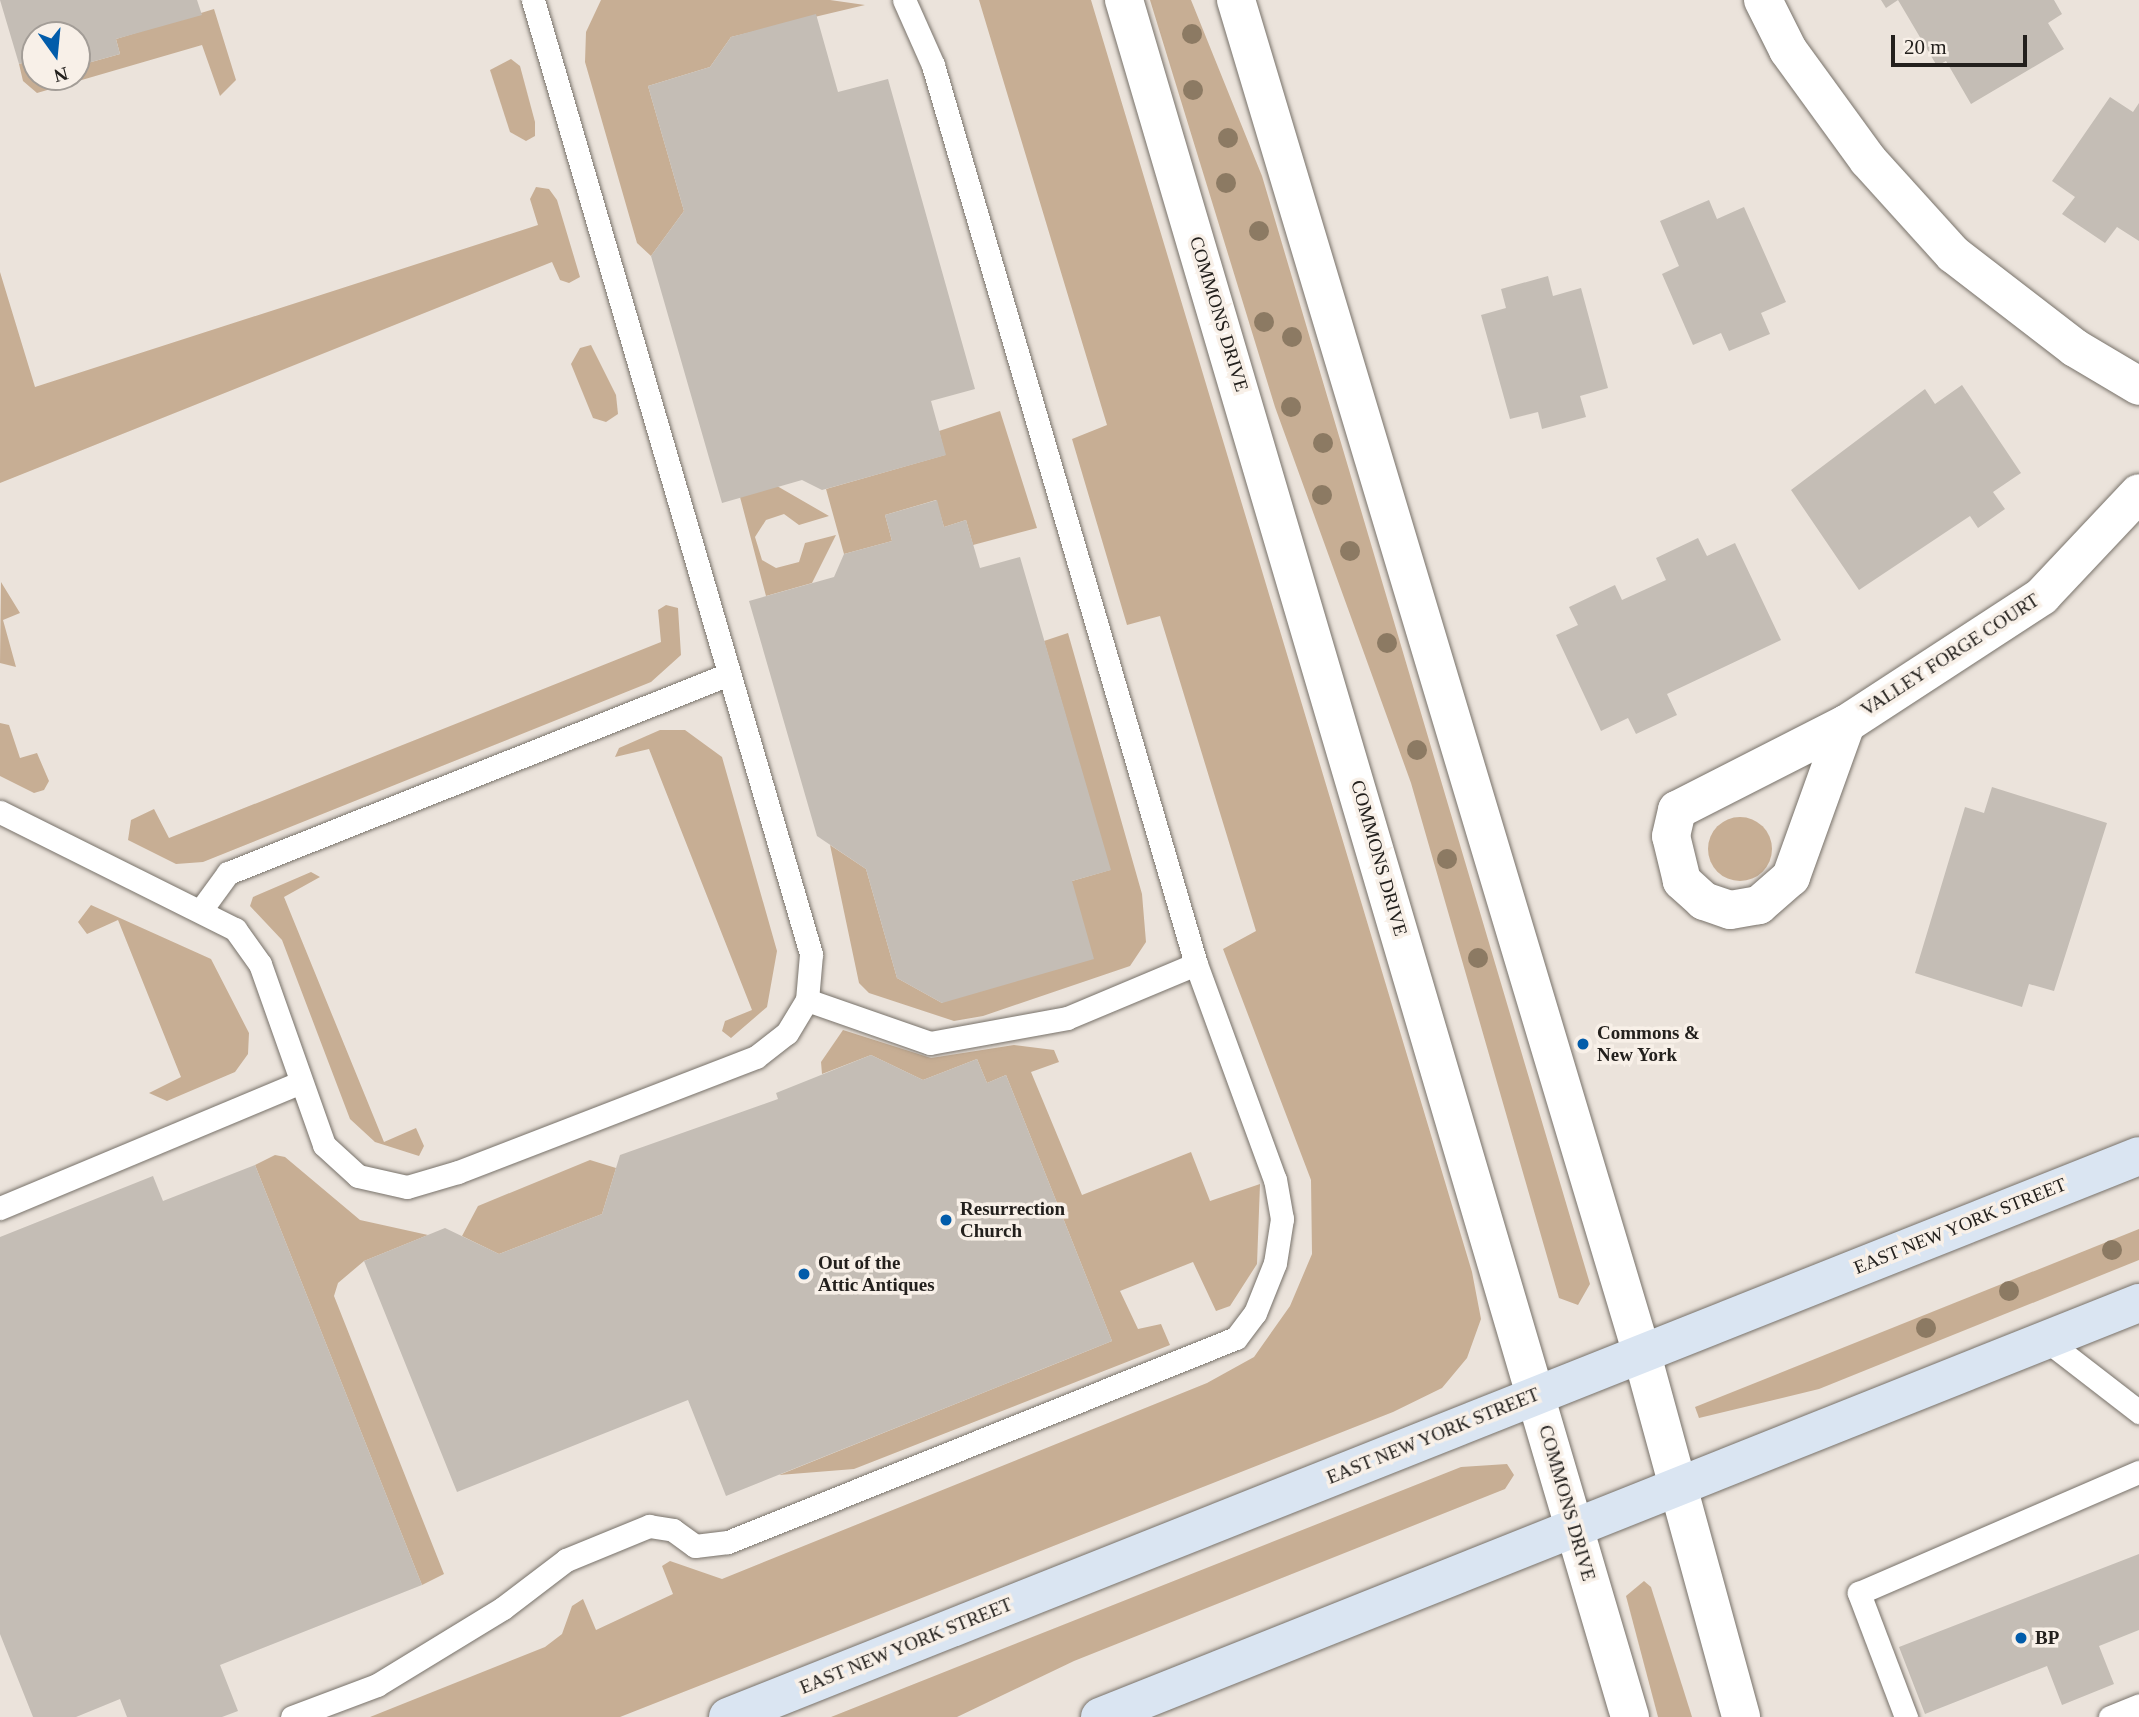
<!DOCTYPE html>
<html>
<head>
<meta charset="utf-8">
<style>
	body { margin:0 }
	#map { position:relative; width:2139px; height:1717px; overflow:hidden; background:#ebe3db; font-family:"Times New Roman",serif }
	div>[style] { position:absolute }
	[style*='--x'] { left:calc(var(--x)*1px); top:calc(var(--y)*1px); width:calc(var(--w)*1px); rotate:calc(var(--a)*1deg) }
	.green>* { inset:0; background:#c7ae94 }
	.round { border-radius:50% }
	.building>* { inset:0; background:#c4bdb5 }
	.roads { filter:drop-shadow(0 0 2px #78726a) drop-shadow(0 0 2px #78726a) }
	.service>* { height:23px; margin:-11.5px; padding:0 11.5px; transform-origin:11.5px; border-radius:11.5px; background:#fff }
	.minor>* { height:38px; margin:-19px; padding:0 19px; transform-origin:19px; border-radius:19px; background:#fff }
	.tertiary>* { height:38px; margin:-19px; padding:0 19px; transform-origin:19px; border-radius:19px; background:#fff }
	.primary>* { height:38px; margin:-19px; padding:0 19px; transform-origin:19px; border-radius:19px; background:#dae5f2 }
	.trees>* { width:20px; height:20px; margin:-10px; border-radius:50%; background:#8c7a63 }
	.dots>* { width:19px; height:19px; translate:-50% -50%; box-sizing:border-box; border:4px solid #f8f0e8; border-radius:50% }
	span { translate:-50% -50%; white-space:nowrap; text-align:center; line-height:1.15; -webkit-text-stroke:7px #f8f0e8; paint-order:stroke }
	.street-label { font-size:19px; color:#23201d }
	.poi-label { font-size:19px; color:#23201d; font-weight:700 }
	.left { translate:0 -50%; text-align:left }
	.north { position:absolute; left:21px; top:21px; width:70px; height:70px; box-sizing:border-box; background:#f8f0e8; border:2px solid #a39d97; border-radius:50%; rotate:165deg; font-size:19px; font-weight:700; line-height:28px; text-align:center; color:#23201d }
	.north::after { content:''; display:block; margin:auto; width:24px; height:32px; background:#025caa; clip-path:polygon(50% 0,100% 100%,50% 72%,0 100%) }
	.scale { position:absolute; left:1891px; top:35px; width:136px; height:32px; box-sizing:border-box; border:4px solid #23201d; border-top:0; padding-left:9px; font-size:21px; line-height:24px; white-space:nowrap; color:#23201d; -webkit-text-stroke:5px #f8f0e8; paint-order:stroke }
</style>
</head>
<body>
<div id="map">
	<div class="green">
		<div style="clip-path:polygon(601px 0,830px 0,865px 5px,731px 37px,710px 67px,648px 86px,684px 211px,651px 256px,637px 243px,585px 62px,586px 32px)"></div>
		<div style="clip-path:polygon(979px 0,1091px 0,1472px 1272px,1481px 1319px,1467px 1358px,1442px 1388px,1393px 1412px,620px 1717px,370px 1717px,545px 1647px,562px 1634px,572px 1606px,583px 1599px,596px 1630px,673px 1594px,662px 1566px,670px 1561px,722px 1579px,1207px 1383px,1254px 1357px,1290px 1306px,1312px 1254px,1311px 1180px,1223px 949px,1256px 931px,1160px 616px,1127px 625px,1072px 439px,1107px 425px)"></div>
		<div style="clip-path:polygon(1150px 0,1191px 0,1262px 176px,1590px 1284px,1578px 1305px,1559px 1298px,1411px 783px,1275px 407px)"></div>
		<div style="clip-path:polygon(214px 9px,236px 80px,220px 96px,202px 45px,37px 93px,23px 81px,19px 64px,35px 59px,35px 77px,77px 77px,77px 66px,120px 54px,116px 39px)"></div>
		<div style="clip-path:polygon(511px 59px,520px 66px,535px 122px,535px 136px,526px 141px,510px 132px,490px 70px)"></div>
		<div style="clip-path:polygon(536px 187px,549px 189px,557px 200px,580px 277px,569px 283px,560px 280px,552px 262px,0 483px,0 272px,35px 387px,538px 225px,530px 199px)"></div>
		<div style="clip-path:polygon(591px 345px,616px 395px,618px 414px,606px 422px,593px 418px,571px 364px,580px 348px)"></div>
		<div style="clip-path:polygon(1000px 411px,1037px 528px,973px 545px,966px 520px,944px 527px,936px 500px,885px 515px,892px 541px,844px 554px,826px 489px,945px 455px,939px 431px)"></div>
		<div style="clip-path:polygon(777px 486px,829px 516px,799px 525px,784px 514px,766px 520px,755px 537px,762px 560px,776px 568px,799px 562px,805px 543px,836px 535px,812px 583px,766px 596px,740px 497px)"></div>
		<div style="clip-path:polygon(1px 582px,20px 613px,3px 620px,16px 667px,0 663px)"></div>
		<div style="clip-path:polygon(666px 605px,678px 608px,681px 655px,651px 682px,203px 862px,176px 864px,128px 840px,131px 820px,154px 809px,169px 838px,661px 642px,658px 610px)"></div>
		<div style="clip-path:polygon(1068px 633px,1142px 894px,1146px 942px,1130px 966px,983px 1016px,954px 1021px,869px 993px,859px 983px,830px 845px,866px 869px,897px 978px,942px 1003px,1072px 881px,1110px 870px,1044px 641px)"></div>
		<div style="clip-path:polygon(0 723px,9px 725px,20px 758px,37px 753px,49px 781px,44px 790px,34px 793px,0 776px)"></div>
		<div style="clip-path:polygon(660px 730px,685px 730px,722px 757px,777px 951px,767px 1007px,731px 1038px,722px 1031px,725px 1021px,752px 1010px,649px 749px,615px 757px,619px 748px)"></div>
		<div class="round" style="left:1708px;top:817px;width:64px;height:64px"></div>
		<div style="clip-path:polygon(311px 872px,320px 877px,284px 897px,384px 1142px,416px 1128px,424px 1146px,419px 1156px,375px 1142px,350px 1119px,282px 940px,250px 906px,253px 897px)"></div>
		<div style="clip-path:polygon(91px 905px,211px 959px,249px 1033px,248px 1054px,235px 1072px,167px 1101px,149px 1093px,181px 1077px,118px 920px,87px 934px,78px 922px)"></div>
		<div style="clip-path:polygon(843px 1030px,931px 1058px,1014px 1045px,1054px 1050px,1059px 1062px,1031px 1072px,1082px 1195px,1191px 1152px,1210px 1201px,1260px 1184px,1257px 1264px,1230px 1306px,1216px 1311px,1193px 1262px,1120px 1291px,1138px 1329px,1161px 1324px,1170px 1345px,854px 1469px,779px 1475px,1112px 1341px,1006px 1075px,987px 1083px,977px 1059px,923px 1080px,871px 1055px,822px 1074px,821px 1062px)"></div>
		<div style="clip-path:polygon(275px 1155px,285px 1157px,360px 1220px,428px 1235px,364px 1261px,338px 1283px,334px 1296px,444px 1574px,422px 1585px,255px 1165px)"></div>
		<div style="clip-path:polygon(590px 1160px,616px 1168px,602px 1214px,499px 1254px,462px 1236px,478px 1206px)"></div>
		<div style="clip-path:polygon(2139px 1229px,2139px 1260px,1819px 1389px,1699px 1418px,1695px 1407px)"></div>
		<div style="clip-path:polygon(1507px 1464px,1514px 1475px,1505px 1489px,1074px 1661px,957px 1717px,831px 1717px,1461px 1467px)"></div>
		<div style="clip-path:polygon(1644px 1581px,1651px 1587px,1692px 1717px,1658px 1717px,1626px 1596px)"></div>
	</div>
	<div class="building">
		<div style="clip-path:polygon(0 0,197px 0,202px 15px,116px 39px,120px 54px,77px 66px,77px 35px,35px 35px,35px 59px,19px 64px)"></div>
		<div style="clip-path:polygon(1881px 0,2054px 0,2062px 14px,2048px 23px,2064px 49px,1971px 104px,1946px 61px,1937px 66px,1898px 0,1886px 8px)"></div>
		<div style="clip-path:polygon(816px 14px,838px 92px,888px 79px,975px 389px,931px 401px,946px 455px,822px 490px,802px 480px,722px 503px,651px 256px,684px 211px,648px 86px,710px 67px,731px 37px)"></div>
		<div style="clip-path:polygon(2110px 97px,2133px 112px,2139px 103px,2139px 241px,2117px 227px,2105px 243px,2062px 214px,2075px 197px,2052px 181px)"></div>
		<div style="clip-path:polygon(1709px 200px,1717px 219px,1744px 207px,1786px 302px,1761px 313px,1770px 334px,1729px 351px,1721px 333px,1693px 345px,1662px 274px,1679px 266px,1660px 221px)"></div>
		<div style="clip-path:polygon(1548px 276px,1553px 296px,1581px 288px,1608px 388px,1580px 396px,1586px 417px,1542px 429px,1538px 412px,1510px 419px,1481px 315px,1506px 308px,1501px 289px)"></div>
		<div style="clip-path:polygon(1962px 385px,2021px 473px,1993px 492px,2005px 509px,1978px 528px,1970px 516px,1859px 590px,1791px 490px,1925px 389px,1935px 404px)"></div>
		<div style="clip-path:polygon(937px 500px,944px 527px,966px 520px,980px 568px,1020px 557px,1111px 870px,1072px 881px,1094px 959px,942px 1003px,897px 978px,866px 869px,817px 836px,749px 601px,834px 577px,844px 554px,892px 541px,885px 515px)"></div>
		<div style="clip-path:polygon(1698px 538px,1707px 556px,1735px 543px,1781px 640px,1667px 694px,1677px 715px,1636px 734px,1628px 718px,1601px 731px,1556px 635px,1578px 625px,1569px 607px,1615px 585px,1622px 600px,1666px 580px,1656px 558px)"></div>
		<div style="clip-path:polygon(1992px 787px,2107px 823px,2054px 991px,2029px 984px,2022px 1007px,1915px 973px,1965px 807px,1984px 813px)"></div>
		<div style="clip-path:polygon(871px 1055px,923px 1080px,977px 1059px,987px 1083px,1006px 1075px,1112px 1341px,726px 1496px,688px 1400px,457px 1492px,364px 1261px,445px 1228px,499px 1254px,602px 1214px,620px 1155px,778px 1099px,776px 1093px)"></div>
		<div style="clip-path:polygon(255px 1165px,422px 1585px,220px 1665px,238px 1711px,222px 1717px,127px 1717px,120px 1699px,76px 1717px,33px 1717px,0 1634px,0 1237px,153px 1176px,163px 1201px)"></div>
		<div style="clip-path:polygon(2139px 1554px,2139px 1630px,2099px 1646px,2114px 1684px,2062px 1705px,2047px 1666px,1925px 1714px,1899px 1647px)"></div>
	</div>
	<div class="roads">
		<div class="service">
			<div style="--x:0;--y:812;--w:263;--a:26.5"></div>
			<div style="--x:235;--y:929;--w:43;--a:54.5"></div>
			<div style="--x:260;--y:964;--w:192;--a:70.5"></div>
			<div style="--x:324;--y:1145;--w:46;--a:42.4"></div>
			<div style="--x:358;--y:1176;--w:50;--a:12.7"></div>
			<div style="--x:407;--y:1187;--w:53;--a:-16.4"></div>
			<div style="--x:458;--y:1172;--w:319;--a:-21.1"></div>
			<div style="--x:756;--y:1057;--w:39;--a:-38"></div>
			<div style="--x:787;--y:1033;--w:39;--a:-59"></div>
			<div style="--x:807;--y:1000;--w:46;--a:-85"></div>
			<div style="--x:811;--y:954;--w:994;--a:-106.25"></div>
			<div style="--x:201;--y:910;--w:46;--a:-53.9"></div>
			<div style="--x:228;--y:873;--w:539;--a:-21.66"></div>
			<div style="--x:807;--y:1000;--w:130;--a:19.3"></div>
			<div style="--x:930;--y:1043;--w:139;--a:-10.3"></div>
			<div style="--x:1067;--y:1018;--w:140;--a:-22.7"></div>
			<div style="--x:0;--y:1208;--w:326;--a:-22.7"></div>
			<div style="--x:2046;--y:1340;--w:118;--a:37.7"></div>
			<div style="--x:292;--y:1717;--w:91;--a:-20.6"></div>
			<div style="--x:377;--y:1685;--w:148;--a:-31.4"></div>
			<div style="--x:503;--y:1608;--w:79;--a:-37.3"></div>
			<div style="--x:566;--y:1560;--w:90;--a:-22.3"></div>
			<div style="--x:649;--y:1526;--w:24;--a:9"></div>
			<div style="--x:673;--y:1530;--w:27;--a:36"></div>
			<div style="--x:695;--y:1546;--w:33;--a:-7"></div>
			<div style="--x:728;--y:1542;--w:547;--a:-21.88"></div>
			<div style="--x:1236;--y:1338;--w:31;--a:-53"></div>
			<div style="--x:1255;--y:1313;--w:54;--a:-68.2"></div>
			<div style="--x:1275;--y:1263;--w:45;--a:-81"></div>
			<div style="--x:1282;--y:1219;--w:40;--a:-100"></div>
			<div style="--x:1275;--y:1180;--w:230;--a:-110.1"></div>
			<div style="--x:1196;--y:964;--w:937;--a:-106.31"></div>
			<div style="--x:933;--y:65;--w:71;--a:-114"></div>
			<div style="--x:1906;--y:1717;--w:133;--a:-110.8"></div>
			<div style="--x:1859;--y:1593;--w:305;--a:-23.4"></div>
			<div style="--x:2110;--y:1717;--w:31;--a:-22"></div>
		</div>
		<div class="minor">
			<div style="--x:1763;--y:0;--w:56;--a:63.4"></div>
			<div style="--x:1788;--y:50;--w:136;--a:54"></div>
			<div style="--x:1868;--y:160;--w:127;--a:47.9"></div>
			<div style="--x:1953;--y:254;--w:154;--a:37.6"></div>
			<div style="--x:2075;--y:348;--w:74;--a:30.7"></div>
			<div style="--x:1846;--y:724;--w:163;--a:109.8"></div>
			<div style="--x:1791;--y:877;--w:43;--a:138.8"></div>
			<div style="--x:1759;--y:905;--w:29;--a:170"></div>
			<div style="--x:1730;--y:910;--w:28;--a:-161"></div>
			<div style="--x:1704;--y:901;--w:30;--a:-138"></div>
			<div style="--x:1682;--y:881;--w:46;--a:-103.7"></div>
			<div style="--x:1671;--y:836;--w:27;--a:-77"></div>
			<div style="--x:1677;--y:810;--w:190;--a:-27"></div>
			<div style="--x:1846;--y:724;--w:234;--a:-33.1"></div>
			<div style="--x:2042;--y:596;--w:141;--a:-46.7"></div>
		</div>
		<div class="tertiary">
			<div style="--x:1124;--y:0;--w:1790;--a:73.58"></div>
			<div style="--x:1236;--y:0;--w:1410;--a:73.31"></div>
			<div style="--x:1641;--y:1351;--w:379;--a:74.7"></div>
		</div>
		<div class="primary">
			<div style="--x:728;--y:1717;--w:1518;--a:-21.68"></div>
			<div style="--x:1100;--y:1717;--w:1118;--a:-21.73"></div>
		</div>
	</div>
	<div class="trees">
		<div style="left:1192px;top:34px"></div>
		<div style="left:1193px;top:90px"></div>
		<div style="left:1228px;top:138px"></div>
		<div style="left:1226px;top:183px"></div>
		<div style="left:1259px;top:231px"></div>
		<div style="left:1264px;top:322px"></div>
		<div style="left:1292px;top:337px"></div>
		<div style="left:1291px;top:407px"></div>
		<div style="left:1323px;top:443px"></div>
		<div style="left:1322px;top:495px"></div>
		<div style="left:1350px;top:551px"></div>
		<div style="left:1387px;top:643px"></div>
		<div style="left:1417px;top:750px"></div>
		<div style="left:1447px;top:859px"></div>
		<div style="left:1478px;top:958px"></div>
		<div style="left:2112px;top:1250px"></div>
		<div style="left:2009px;top:1291px"></div>
		<div style="left:1926px;top:1328px"></div>
	</div>
	<div class="dots">
		<div style="left:1583px;top:1044px;background:#025caa"></div>
		<div style="left:946px;top:1220px;background:#025caa"></div>
		<div style="left:804px;top:1274px;background:#025caa"></div>
		<div style="left:2021px;top:1638px;background:#025caa"></div>
	</div>
	<div class="street-label">
		<span style="left:1219px;top:314px;rotate:73deg">COMMONS DRIVE</span>
		<span style="left:1950px;top:655px;rotate:-33deg">VALLEY FORGE COURT</span>
		<span style="left:1379px;top:858px;rotate:74deg">COMMONS DRIVE</span>
		<span style="left:1960px;top:1226px;rotate:-22deg">EAST NEW YORK STREET</span>
		<span style="left:1433px;top:1436px;rotate:-22deg">EAST NEW YORK STREET</span>
		<span style="left:1567px;top:1503px;rotate:74deg">COMMONS DRIVE</span>
		<span style="left:906px;top:1646px;rotate:-22deg">EAST NEW YORK STREET</span>
	</div>
	<div class="poi-label">
		<span class="left" style="left:1597px;top:1044px">Commons &amp;<br>New York</span>
		<span class="left" style="left:960px;top:1220px">Resurrection<br>Church</span>
		<span class="left" style="left:818px;top:1274px">Out of the<br>Attic Antiques</span>
		<span class="left" style="left:2035px;top:1638px">BP</span>
	</div>
	<div class="north">N</div>
	<div class="scale">20 m</div>
</div>
</body>
</html>
